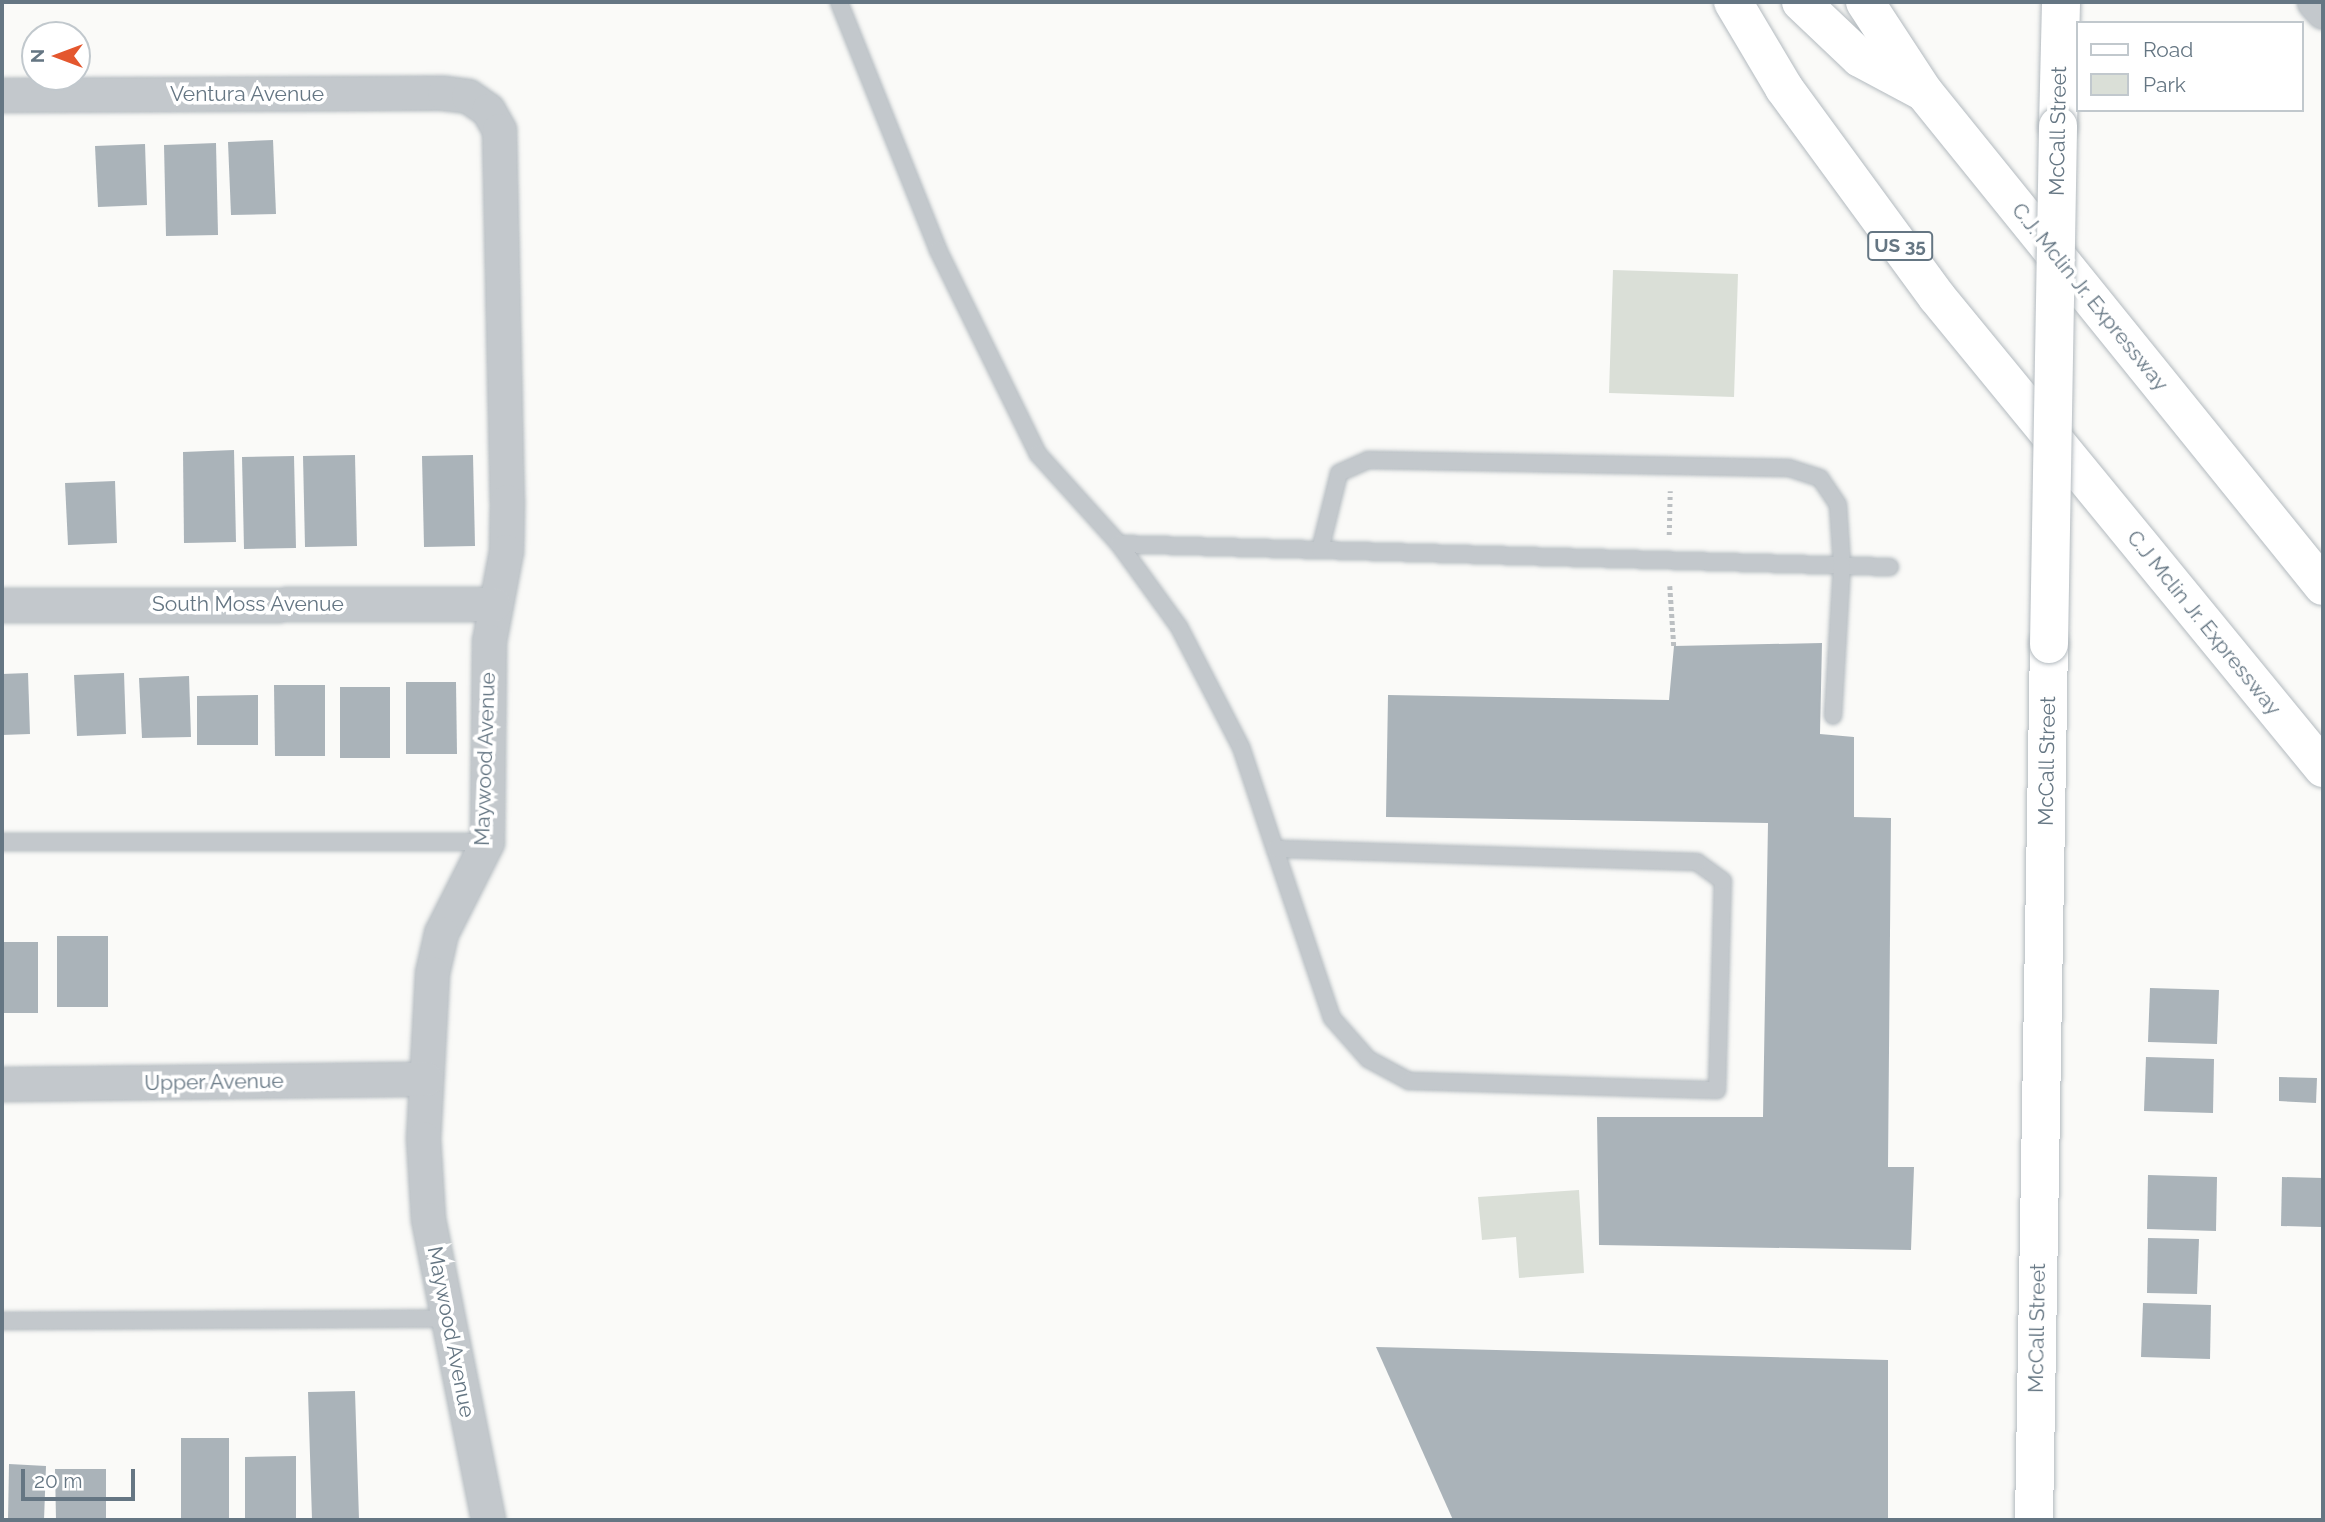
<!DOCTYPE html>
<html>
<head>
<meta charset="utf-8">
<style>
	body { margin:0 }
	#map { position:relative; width:2325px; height:1522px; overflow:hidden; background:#fafaf8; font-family:Raleway,sans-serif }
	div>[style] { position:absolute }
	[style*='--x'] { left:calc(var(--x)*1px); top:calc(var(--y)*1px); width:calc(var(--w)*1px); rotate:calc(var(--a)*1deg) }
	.green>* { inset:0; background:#dadfd7 }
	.building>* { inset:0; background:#aab3b9 }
	.path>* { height:4.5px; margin-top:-2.25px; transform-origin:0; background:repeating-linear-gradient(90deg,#bbbfc2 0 3.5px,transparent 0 7px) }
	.roads { filter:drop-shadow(0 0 2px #b3babf) drop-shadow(0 0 2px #b3babf) }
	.lane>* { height:16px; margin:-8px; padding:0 8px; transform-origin:8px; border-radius:8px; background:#c3c8cc }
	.street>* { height:33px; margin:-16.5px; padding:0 16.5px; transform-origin:16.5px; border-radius:16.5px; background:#c3c8cc }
	.secondary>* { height:38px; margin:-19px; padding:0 19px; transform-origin:19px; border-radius:19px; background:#fff }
	.highway>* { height:38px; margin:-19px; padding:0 19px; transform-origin:19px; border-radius:19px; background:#fff }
	.bridges { filter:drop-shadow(0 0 2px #b3babf) drop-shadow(0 0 2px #b3babf) }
	.secondary-bridge>* { height:38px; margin:-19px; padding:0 19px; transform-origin:19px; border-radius:19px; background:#fff }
	span { translate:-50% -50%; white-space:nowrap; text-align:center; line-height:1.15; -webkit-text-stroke:7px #fff; paint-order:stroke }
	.shield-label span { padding:2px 5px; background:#fff; border:2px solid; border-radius:5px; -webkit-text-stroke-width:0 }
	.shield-label { font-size:19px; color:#657683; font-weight:700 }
	.street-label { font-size:21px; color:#657683 }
	.frame { position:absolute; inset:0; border:4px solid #657683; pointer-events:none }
	.legend { position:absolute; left:2076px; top:21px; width:228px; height:91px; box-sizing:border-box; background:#fff; border:2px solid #c1c8cd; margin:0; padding:9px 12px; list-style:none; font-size:21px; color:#657683 }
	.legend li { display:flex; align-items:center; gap:14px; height:35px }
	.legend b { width:35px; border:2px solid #c1c8cd }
	.north { position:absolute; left:21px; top:21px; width:70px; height:70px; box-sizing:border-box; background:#fff; border:2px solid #c1c8cd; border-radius:50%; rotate:270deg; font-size:19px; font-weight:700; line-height:28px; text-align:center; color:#657683 }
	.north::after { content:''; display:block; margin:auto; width:24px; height:32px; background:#e4572e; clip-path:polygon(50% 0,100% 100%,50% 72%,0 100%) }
	.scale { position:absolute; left:21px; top:1469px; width:114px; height:32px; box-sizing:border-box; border:4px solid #657683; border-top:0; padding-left:9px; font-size:21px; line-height:24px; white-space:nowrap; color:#657683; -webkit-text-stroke:5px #fff; paint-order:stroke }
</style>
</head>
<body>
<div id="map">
	<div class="green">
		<div style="clip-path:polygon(1613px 270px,1738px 274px,1734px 397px,1609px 393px)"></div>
		<div style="clip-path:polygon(1579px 1190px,1584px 1273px,1519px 1278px,1516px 1237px,1482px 1240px,1478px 1197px)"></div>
	</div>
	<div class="building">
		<div style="clip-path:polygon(273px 140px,276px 214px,231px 215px,228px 142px)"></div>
		<div style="clip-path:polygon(216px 143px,218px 235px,166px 236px,164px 145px)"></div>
		<div style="clip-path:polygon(145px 144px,147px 205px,98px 207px,95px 146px)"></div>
		<div style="clip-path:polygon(234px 450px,236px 542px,184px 543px,183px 452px)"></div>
		<div style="clip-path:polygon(355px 455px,357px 546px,305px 547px,303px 456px)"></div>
		<div style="clip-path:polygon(473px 455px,475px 546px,424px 547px,422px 456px)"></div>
		<div style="clip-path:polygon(294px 456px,296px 548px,244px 549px,242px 457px)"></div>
		<div style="clip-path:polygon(115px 481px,117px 543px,68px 545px,65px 483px)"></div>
		<div style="clip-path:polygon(1822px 643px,1820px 734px,1854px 737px,1854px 817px,1891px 818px,1888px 1167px,1914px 1167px,1911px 1250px,1599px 1245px,1597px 1117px,1763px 1117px,1768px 823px,1386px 817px,1388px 695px,1669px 700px,1674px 646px)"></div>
		<div style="clip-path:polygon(28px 673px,30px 734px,2px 735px,2px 674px)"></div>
		<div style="clip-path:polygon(124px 673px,126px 734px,77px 736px,74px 675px)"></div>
		<div style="clip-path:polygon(189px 676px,191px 737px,142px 738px,139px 678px)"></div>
		<div style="clip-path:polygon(406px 682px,456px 682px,457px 754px,406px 754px)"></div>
		<div style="clip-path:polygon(274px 685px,325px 685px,325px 756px,275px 756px)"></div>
		<div style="clip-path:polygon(340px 687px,390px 687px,390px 758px,340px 758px)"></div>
		<div style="clip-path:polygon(258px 695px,258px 745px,197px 745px,197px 696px)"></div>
		<div style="clip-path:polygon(57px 936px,108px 936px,108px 1007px,57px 1007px)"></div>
		<div style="clip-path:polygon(2px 942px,38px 942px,38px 1013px,2px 1013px)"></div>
		<div style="clip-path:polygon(2150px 988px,2219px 990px,2217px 1044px,2148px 1042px)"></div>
		<div style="clip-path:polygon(2146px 1057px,2214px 1059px,2213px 1113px,2144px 1111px)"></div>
		<div style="clip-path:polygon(2279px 1077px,2317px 1078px,2316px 1103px,2279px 1101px)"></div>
		<div style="clip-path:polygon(2148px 1175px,2217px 1177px,2216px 1231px,2147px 1229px)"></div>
		<div style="clip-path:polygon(2282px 1177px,2323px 1178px,2322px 1227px,2281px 1226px)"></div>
		<div style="clip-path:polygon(2148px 1238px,2199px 1239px,2197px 1294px,2147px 1293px)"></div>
		<div style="clip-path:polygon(2143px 1303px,2211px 1305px,2210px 1359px,2141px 1357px)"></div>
		<div style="clip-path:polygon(1376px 1347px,1888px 1360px,1888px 1520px,1453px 1520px)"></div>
		<div style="clip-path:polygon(355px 1391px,359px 1520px,312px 1520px,308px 1392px)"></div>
		<div style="clip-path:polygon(181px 1438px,229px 1438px,229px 1520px,181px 1520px)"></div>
		<div style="clip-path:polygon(296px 1456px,296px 1520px,245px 1520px,245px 1457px)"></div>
		<div style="clip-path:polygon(9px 1464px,46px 1466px,44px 1520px,8px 1520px)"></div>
		<div style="clip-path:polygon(55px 1469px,106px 1469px,106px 1520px,56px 1520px)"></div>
	</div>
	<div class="path">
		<div style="--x:1669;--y:535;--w:44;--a:-88.7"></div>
		<div style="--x:1670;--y:586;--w:60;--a:86.2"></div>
	</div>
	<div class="roads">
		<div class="lane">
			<div style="--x:839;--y:2;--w:267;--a:68.2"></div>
			<div style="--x:938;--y:250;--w:227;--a:63.9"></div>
			<div style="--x:1038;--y:454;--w:121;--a:48"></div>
			<div style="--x:1119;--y:544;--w:102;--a:54.1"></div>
			<div style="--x:1179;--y:627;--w:135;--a:62.7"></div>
			<div style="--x:1241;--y:747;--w:108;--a:71.6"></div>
			<div style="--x:1275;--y:849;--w:119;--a:71.4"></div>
			<div style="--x:1313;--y:962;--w:59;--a:71.3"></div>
			<div style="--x:1332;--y:1018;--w:55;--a:48.7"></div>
			<div style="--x:1368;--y:1059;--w:47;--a:28.2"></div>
			<div style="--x:1409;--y:1081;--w:308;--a:1.7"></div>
			<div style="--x:1717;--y:1090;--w:209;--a:-88.4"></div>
			<div style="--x:1723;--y:881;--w:32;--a:-144"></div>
			<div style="--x:1697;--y:862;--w:422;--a:-178.2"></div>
			<div style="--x:1119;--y:544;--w:771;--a:1.71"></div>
			<div style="--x:1320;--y:550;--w:79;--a:-76.1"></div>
			<div style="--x:1339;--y:473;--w:32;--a:-24"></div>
			<div style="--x:1368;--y:460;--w:421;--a:1.1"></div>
			<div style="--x:1789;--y:468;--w:33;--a:18"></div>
			<div style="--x:1820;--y:478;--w:32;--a:56"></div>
			<div style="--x:1838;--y:505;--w:60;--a:86.2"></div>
			<div style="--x:1842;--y:565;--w:151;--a:93.4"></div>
			<div style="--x:2;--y:842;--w:485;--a:0"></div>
			<div style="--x:2;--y:1321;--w:446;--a:-0.3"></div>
		</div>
		<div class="street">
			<div style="--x:2314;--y:2;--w:13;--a:48"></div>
			<div style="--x:2;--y:95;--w:442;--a:-0.3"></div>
			<div style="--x:444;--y:93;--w:24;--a:7"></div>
			<div style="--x:468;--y:96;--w:24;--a:35"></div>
			<div style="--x:488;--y:110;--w:23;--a:61"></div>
			<div style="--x:499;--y:130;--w:371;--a:88.8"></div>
			<div style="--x:507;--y:501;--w:50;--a:91.1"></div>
			<div style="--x:506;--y:551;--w:92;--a:100.7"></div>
			<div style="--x:489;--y:641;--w:201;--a:90.6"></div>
			<div style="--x:487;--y:842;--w:102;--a:116.8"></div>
			<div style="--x:441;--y:933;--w:41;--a:102.7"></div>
			<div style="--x:432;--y:973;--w:165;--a:93.1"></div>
			<div style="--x:423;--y:1138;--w:81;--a:86.5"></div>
			<div style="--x:428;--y:1219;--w:307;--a:78.7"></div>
			<div style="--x:2;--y:605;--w:492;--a:-0.1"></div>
			<div style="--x:2;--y:1084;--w:424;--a:-0.7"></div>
		</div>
		<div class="secondary">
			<div style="--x:2058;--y:126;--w:124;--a:-88.6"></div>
			<div style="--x:2034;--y:1520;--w:876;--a:-89.02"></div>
		</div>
		<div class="highway">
			<div style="--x:1733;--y:2;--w:100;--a:59.3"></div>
			<div style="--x:1784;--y:88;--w:259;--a:53.8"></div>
			<div style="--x:1937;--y:297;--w:609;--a:50.66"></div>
			<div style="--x:1801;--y:2;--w:81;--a:43.5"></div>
			<div style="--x:1860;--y:58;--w:70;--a:28"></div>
			<div style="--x:1865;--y:2;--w:108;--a:56.8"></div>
			<div style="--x:1924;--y:92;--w:635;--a:51.07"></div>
		</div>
	</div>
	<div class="bridges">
		<div class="secondary-bridge">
			<div style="--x:2049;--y:644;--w:518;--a:-89"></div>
		</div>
	</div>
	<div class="shield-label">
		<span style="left:1900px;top:246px">US 35</span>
	</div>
	<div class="street-label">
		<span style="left:247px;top:94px">Ventura Avenue</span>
		<span style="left:2058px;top:131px;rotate:-89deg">McCall Street</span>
		<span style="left:2090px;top:297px;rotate:51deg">C.J. Mclin Jr. Expressway</span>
		<span style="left:248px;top:604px">South Moss Avenue</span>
		<span style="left:2204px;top:623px;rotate:51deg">C.J Mclin Jr. Expressway</span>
		<span style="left:485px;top:759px;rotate:-88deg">Maywood Avenue</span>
		<span style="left:2047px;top:761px;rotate:-89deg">McCall Street</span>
		<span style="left:214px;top:1082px;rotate:-1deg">Upper Avenue</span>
		<span style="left:2037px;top:1328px;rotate:-89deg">McCall Street</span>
		<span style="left:451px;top:1332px;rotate:79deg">Maywood Avenue</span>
	</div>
	<div class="frame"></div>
	<ul class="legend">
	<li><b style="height:9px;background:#fff"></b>Road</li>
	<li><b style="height:19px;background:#dadfd7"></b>Park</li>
	</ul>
	<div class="north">N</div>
	<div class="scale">20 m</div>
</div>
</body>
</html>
